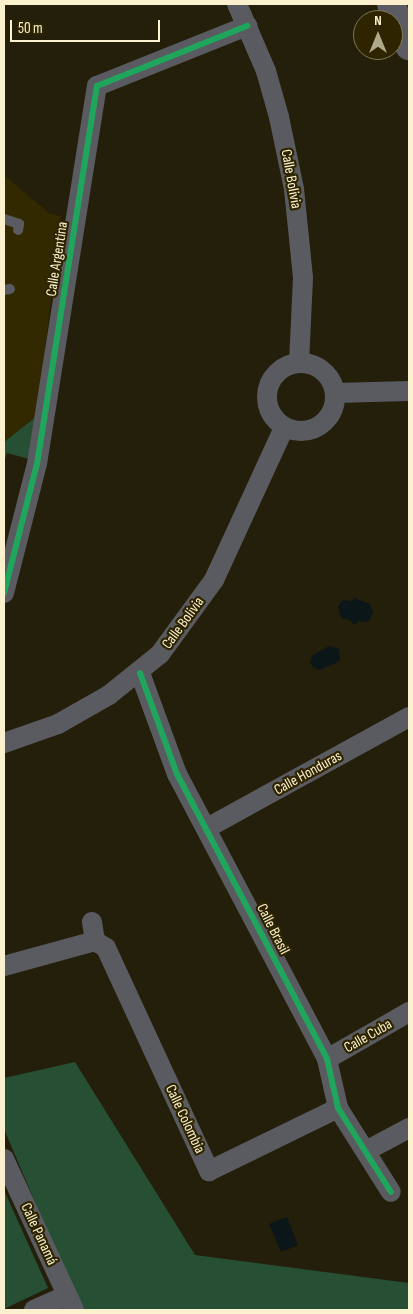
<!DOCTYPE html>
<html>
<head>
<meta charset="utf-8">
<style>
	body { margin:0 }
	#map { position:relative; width:413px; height:1314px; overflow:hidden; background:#241f0a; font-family:"Sofia Sans Condensed",sans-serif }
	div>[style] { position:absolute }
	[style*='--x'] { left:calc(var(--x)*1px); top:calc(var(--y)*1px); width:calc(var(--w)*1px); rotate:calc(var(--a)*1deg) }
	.built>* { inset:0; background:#332901 }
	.green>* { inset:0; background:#274f33 }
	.water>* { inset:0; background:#0a1617 }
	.lane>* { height:10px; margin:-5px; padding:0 5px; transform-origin:5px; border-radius:5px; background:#5a5b60 }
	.street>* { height:20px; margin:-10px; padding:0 10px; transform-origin:10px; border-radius:10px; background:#5a5b60 }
	.street>.ring { margin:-10px; padding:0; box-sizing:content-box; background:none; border:20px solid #5a5b60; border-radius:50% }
	.secondary>* { height:28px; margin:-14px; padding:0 14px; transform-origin:14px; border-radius:14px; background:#5b5c61 }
	.cycleway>* { height:6px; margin:-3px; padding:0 3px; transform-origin:3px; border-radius:3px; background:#20a55d }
	span { translate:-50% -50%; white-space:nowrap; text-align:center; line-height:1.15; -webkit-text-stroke:4.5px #2e2500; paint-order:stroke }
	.street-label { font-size:15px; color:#fbf1cf }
	.frame { position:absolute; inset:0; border:5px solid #fbf1cf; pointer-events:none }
	.north { position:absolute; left:353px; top:10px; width:50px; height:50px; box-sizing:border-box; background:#2e2500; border:1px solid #807753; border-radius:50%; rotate:0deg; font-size:14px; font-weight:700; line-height:20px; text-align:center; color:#fbf1cf }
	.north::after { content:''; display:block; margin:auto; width:18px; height:22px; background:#b0a88a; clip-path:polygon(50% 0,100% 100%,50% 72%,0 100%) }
	.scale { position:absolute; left:10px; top:20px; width:150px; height:22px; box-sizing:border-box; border:2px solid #fbf1cf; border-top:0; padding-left:6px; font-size:15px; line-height:18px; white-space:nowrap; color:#fbf1cf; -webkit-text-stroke:4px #2e2500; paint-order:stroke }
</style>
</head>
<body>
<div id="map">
	<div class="built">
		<div style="clip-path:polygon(4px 175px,50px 214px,61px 216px,37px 416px,4px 442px)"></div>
	</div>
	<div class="green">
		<div style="clip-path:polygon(37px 416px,29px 459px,7px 453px,4px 463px,4px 442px)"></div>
		<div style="clip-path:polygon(75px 1062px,195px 1255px,409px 1283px,409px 1310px,81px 1310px,4px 1129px,4px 1078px)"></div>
		<div style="clip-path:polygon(4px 1190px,48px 1288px,4px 1309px)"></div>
	</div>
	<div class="water">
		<div style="clip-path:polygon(354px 598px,370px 604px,373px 613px,368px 622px,359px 621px,354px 625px,350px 620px,341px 618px,338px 606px,343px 600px,352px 601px)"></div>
		<div style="clip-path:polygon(329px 646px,339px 649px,340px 661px,320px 670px,314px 668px,310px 663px,312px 656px)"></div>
		<div style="clip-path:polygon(287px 1217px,298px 1245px,281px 1252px,269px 1224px)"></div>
	</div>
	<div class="lane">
		<div style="--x:4;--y:219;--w:16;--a:18"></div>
		<div style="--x:19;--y:224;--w:6;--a:99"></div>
		<div style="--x:4;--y:290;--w:6;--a:-9"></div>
	</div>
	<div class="street">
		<div style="--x:237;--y:4;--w:73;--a:66.6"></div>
		<div style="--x:266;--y:71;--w:48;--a:74.2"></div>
		<div style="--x:279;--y:117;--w:74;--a:78.2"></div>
		<div style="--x:294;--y:189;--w:89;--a:84.2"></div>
		<div style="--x:303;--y:278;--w:85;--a:92.7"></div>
		<div class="ring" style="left:267px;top:363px;width:48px;height:48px"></div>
		<div style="--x:335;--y:393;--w:74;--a:-1.5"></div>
		<div style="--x:4;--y:593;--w:133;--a:-75.7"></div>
		<div style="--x:37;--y:464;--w:383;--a:-81"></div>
		<div style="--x:97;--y:86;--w:162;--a:-21.8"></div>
		<div style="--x:140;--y:673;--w:108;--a:69.9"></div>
		<div style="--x:177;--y:774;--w:322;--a:62.2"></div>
		<div style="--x:327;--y:1059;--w:50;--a:77.3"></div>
		<div style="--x:338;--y:1108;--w:99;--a:57.8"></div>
		<div style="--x:4;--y:743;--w:57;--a:-19.4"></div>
		<div style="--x:58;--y:724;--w:59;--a:-29.6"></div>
		<div style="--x:109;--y:695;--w:65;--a:-38.8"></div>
		<div style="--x:160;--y:654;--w:92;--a:-53.9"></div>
		<div style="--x:214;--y:580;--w:167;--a:-65.3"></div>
		<div style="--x:207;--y:828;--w:230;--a:-28.8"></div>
		<div style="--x:92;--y:922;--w:19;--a:81"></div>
		<div style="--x:4;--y:966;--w:94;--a:-15.4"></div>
		<div style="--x:95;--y:941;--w:13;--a:32"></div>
		<div style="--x:106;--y:948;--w:246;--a:65.2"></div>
		<div style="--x:209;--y:1171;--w:144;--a:-26"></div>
		<div style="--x:327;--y:1059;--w:95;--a:-29.8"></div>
		<div style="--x:366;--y:1151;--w:49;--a:-28.1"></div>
		<div style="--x:4;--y:1159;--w:166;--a:65.1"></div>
		<div style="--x:34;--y:1310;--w:36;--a:-24"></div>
	</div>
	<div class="secondary">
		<div style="--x:391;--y:4;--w:46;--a:66.8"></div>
	</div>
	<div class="cycleway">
		<div style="--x:4;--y:593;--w:133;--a:-75.7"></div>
		<div style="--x:37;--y:464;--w:383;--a:-81"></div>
		<div style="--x:97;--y:86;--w:162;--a:-21.8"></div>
		<div style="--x:140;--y:673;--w:108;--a:69.9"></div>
		<div style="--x:177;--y:774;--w:322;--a:62.2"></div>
		<div style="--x:327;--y:1059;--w:50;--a:77.3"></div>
		<div style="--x:338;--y:1108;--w:99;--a:57.8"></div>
	</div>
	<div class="street-label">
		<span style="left:291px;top:179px;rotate:80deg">Calle Bolivia</span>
		<span style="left:57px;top:259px;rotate:-81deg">Calle Argentina</span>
		<span style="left:183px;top:623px;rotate:-54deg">Calle Bolivia</span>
		<span style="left:308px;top:773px;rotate:-29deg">Calle Honduras</span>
		<span style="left:273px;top:929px;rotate:63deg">Calle Brasil</span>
		<span style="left:368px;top:1036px;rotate:-30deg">Calle Cuba</span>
		<span style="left:185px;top:1119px;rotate:65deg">Calle Colombia</span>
		<span style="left:39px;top:1234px;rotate:65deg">Calle Panamá</span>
	</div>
	<div class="frame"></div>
	<div class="north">N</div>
	<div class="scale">50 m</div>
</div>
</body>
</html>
